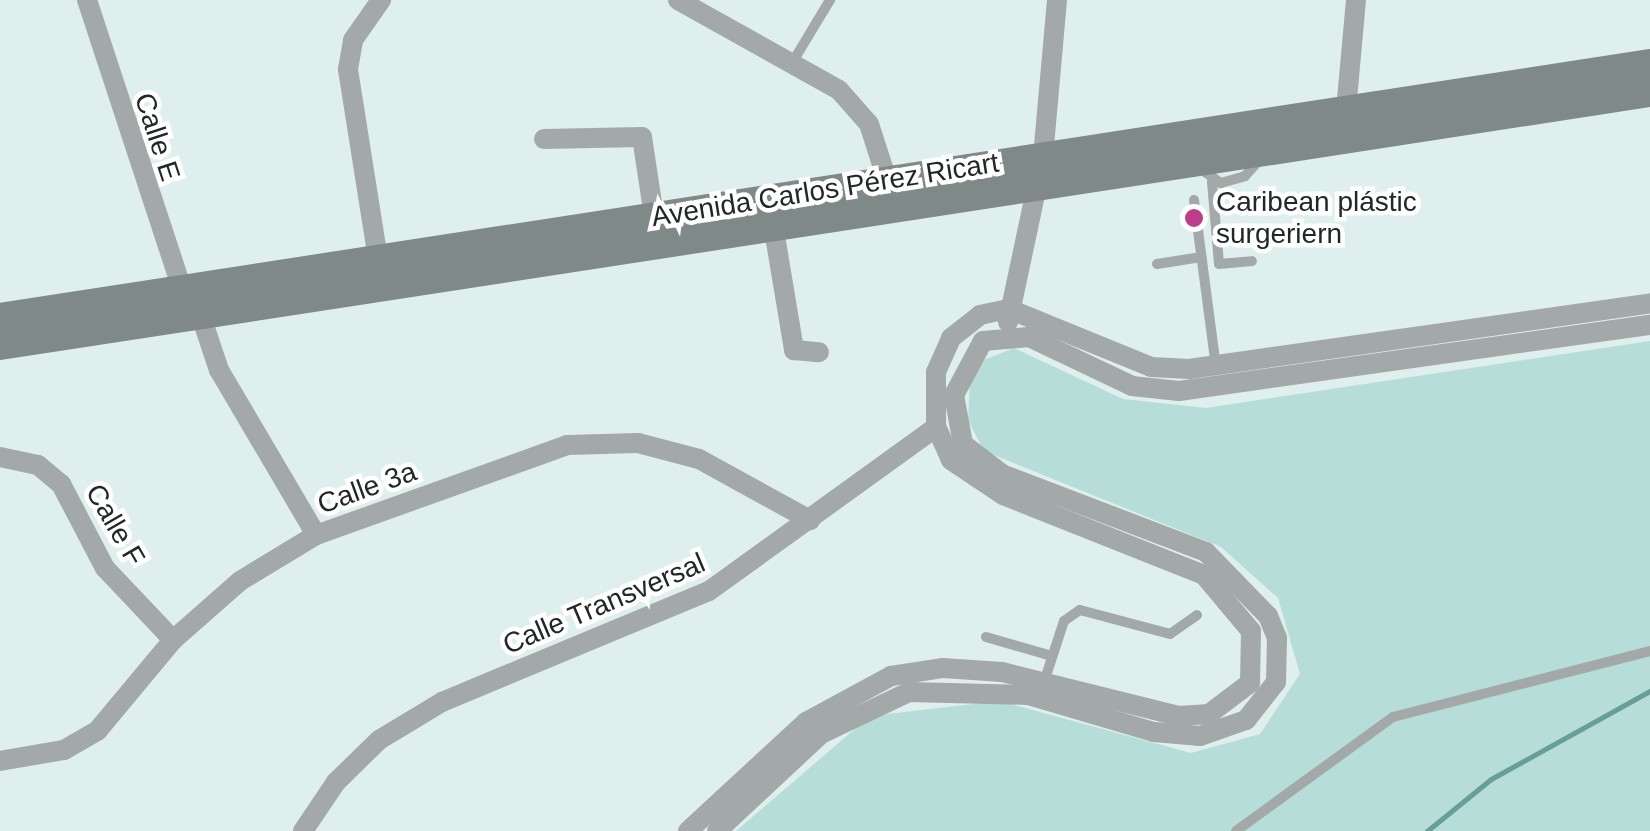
<!DOCTYPE html>
<html>
<head>
<meta charset="utf-8">
<style>
	body { margin:0 }
	#map { position:relative; width:1650px; height:831px; overflow:hidden; background:#dfefed; font-family:Helvetica,sans-serif }
	div>[style] { position:absolute }
	[style*='--x'] { left:calc(var(--x)*1px); top:calc(var(--y)*1px); width:calc(var(--w)*1px); rotate:calc(var(--a)*1deg) }
	.green>* { inset:0; background:#b7ddd8 }
	.stream>* { height:5px; margin:-2.5px; padding:0 2.5px; transform-origin:2.5px; border-radius:2.5px; background:#679e97 }
	.service>* { height:10px; margin:-5px; padding:0 5px; transform-origin:5px; border-radius:5px; background:#a2a9a8 }
	.minor>* { height:20px; margin:-10px; padding:0 10px; transform-origin:10px; border-radius:10px; background:#a2a9a8 }
	.secondary>* { height:30px; margin:-15px; padding:0 15px; transform-origin:15px; border-radius:15px; background:#7f8988 }
	.dots>* { width:28px; height:28px; translate:-50% -50%; box-sizing:border-box; border:5px solid #fff; border-radius:50% }
	span { translate:-50% -50%; white-space:nowrap; text-align:center; line-height:1.15; -webkit-text-stroke:9px #fff; paint-order:stroke }
	.street-label { font-size:28px; color:#222827 }
	.poi-label { font-size:28px; color:#222827 }
	.left { translate:0 -50%; text-align:left }
</style>
</head>
<body>
<div id="map">
	<div class="green">
		<div style="clip-path:polygon(1650px 341px,1650px 831px,736px 831px,870px 716px,999px 701px,1191px 753px,1260px 734px,1300px 674px,1278px 598px,1221px 547px,984px 451px,968px 420px,970px 382px,984px 360px,1014px 348px,1123px 399px,1206px 408px)"></div>
	</div>
	<div class="stream">
		<div style="--x:1427;--y:831;--w:82;--a:-39.1"></div>
		<div style="--x:1491;--y:779;--w:182;--a:-29"></div>
	</div>
	<div class="service">
		<div style="--x:792;--y:63;--w:74;--a:-58.9"></div>
		<div style="--x:1195;--y:165;--w:32;--a:35"></div>
		<div style="--x:1221;--y:183;--w:25;--a:-16"></div>
		<div style="--x:1245;--y:176;--w:24;--a:-48"></div>
		<div style="--x:1212;--y:182;--w:82;--a:85.1"></div>
		<div style="--x:1219;--y:264;--w:33;--a:-5"></div>
		<div style="--x:1194;--y:200;--w:168;--a:82.5"></div>
		<div style="--x:1157;--y:264;--w:45;--a:-9"></div>
		<div style="--x:986;--y:637;--w:69;--a:16.1"></div>
		<div style="--x:1045;--y:679;--w:61;--a:-71.9"></div>
		<div style="--x:1064;--y:621;--w:19;--a:-35"></div>
		<div style="--x:1080;--y:610;--w:93;--a:14.9"></div>
		<div style="--x:1170;--y:634;--w:33;--a:-35"></div>
		<div style="--x:1236;--y:831;--w:194;--a:-36"></div>
		<div style="--x:1393;--y:717;--w:265;--a:-14.4"></div>
	</div>
	<div class="minor">
		<div style="--x:87;--y:0;--w:304;--a:71.8"></div>
		<div style="--x:678;--y:0;--w:184;--a:29.2"></div>
		<div style="--x:839;--y:90;--w:45;--a:48.6"></div>
		<div style="--x:869;--y:124;--w:59;--a:72.2"></div>
		<div style="--x:1346;--y:110;--w:110;--a:-84.8"></div>
		<div style="--x:544;--y:139;--w:98;--a:-1.2"></div>
		<div style="--x:642;--y:137;--w:80;--a:81.4"></div>
		<div style="--x:774;--y:230;--w:122;--a:80.5"></div>
		<div style="--x:794;--y:350;--w:25;--a:5"></div>
		<div style="--x:378;--y:259;--w:192;--a:-99"></div>
		<div style="--x:348;--y:69;--w:29;--a:-80"></div>
		<div style="--x:353;--y:40;--w:49;--a:-55"></div>
		<div style="--x:202;--y:319;--w:54;--a:71.6"></div>
		<div style="--x:219;--y:370;--w:191;--a:59.5"></div>
		<div style="--x:1008;--y:322;--w:169;--a:-78"></div>
		<div style="--x:1043;--y:157;--w:158;--a:-84.9"></div>
		<div style="--x:0;--y:457;--w:39;--a:12"></div>
		<div style="--x:38;--y:465;--w:30;--a:40"></div>
		<div style="--x:61;--y:484;--w:95;--a:62.4"></div>
		<div style="--x:105;--y:568;--w:99;--a:46.6"></div>
		<div style="--x:0;--y:761;--w:65;--a:-9.8"></div>
		<div style="--x:64;--y:750;--w:39;--a:-30"></div>
		<div style="--x:98;--y:730;--w:117;--a:-50.2"></div>
		<div style="--x:173;--y:640;--w:89;--a:-41.4"></div>
		<div style="--x:240;--y:581;--w:89;--a:-31.2"></div>
		<div style="--x:316;--y:535;--w:267;--a:-19.7"></div>
		<div style="--x:567;--y:445;--w:71;--a:-1.6"></div>
		<div style="--x:638;--y:443;--w:63;--a:14.7"></div>
		<div style="--x:699;--y:459;--w:127;--a:28.8"></div>
		<div style="--x:303;--y:831;--w:59;--a:-56"></div>
		<div style="--x:336;--y:782;--w:60;--a:-44.3"></div>
		<div style="--x:379;--y:740;--w:74;--a:-31.1"></div>
		<div style="--x:442;--y:702;--w:289;--a:-22.6"></div>
		<div style="--x:709;--y:591;--w:280;--a:-35.8"></div>
		<div style="--x:688;--y:831;--w:161;--a:-42.7"></div>
		<div style="--x:806;--y:722;--w:97;--a:-28.4"></div>
		<div style="--x:891;--y:676;--w:53;--a:-8.7"></div>
		<div style="--x:943;--y:668;--w:59;--a:3.9"></div>
		<div style="--x:1002;--y:672;--w:182;--a:14"></div>
		<div style="--x:1179;--y:716;--w:30;--a:-4"></div>
		<div style="--x:1209;--y:714;--w:51;--a:-37.1"></div>
		<div style="--x:1250;--y:683;--w:52;--a:-88.9"></div>
		<div style="--x:1251;--y:631;--w:73;--a:-130"></div>
		<div style="--x:1204;--y:575;--w:216;--a:-158.3"></div>
		<div style="--x:1003;--y:495;--w:63;--a:-146.1"></div>
		<div style="--x:951;--y:460;--w:36;--a:-114"></div>
		<div style="--x:936;--y:427;--w:55;--a:-90"></div>
		<div style="--x:936;--y:372;--w:37;--a:-66"></div>
		<div style="--x:951;--y:338;--w:37;--a:-38"></div>
		<div style="--x:980;--y:315;--w:30;--a:-12"></div>
		<div style="--x:1009;--y:309;--w:153;--a:22.2"></div>
		<div style="--x:1151;--y:367;--w:38;--a:3"></div>
		<div style="--x:1189;--y:369;--w:466;--a:-8.1"></div>
		<div style="--x:717;--y:831;--w:142;--a:-43"></div>
		<div style="--x:821;--y:734;--w:98;--a:-25.5"></div>
		<div style="--x:909;--y:692;--w:119;--a:1.4"></div>
		<div style="--x:1028;--y:695;--w:131;--a:16.4"></div>
		<div style="--x:1154;--y:732;--w:46;--a:5"></div>
		<div style="--x:1200;--y:736;--w:49;--a:-19.2"></div>
		<div style="--x:1246;--y:720;--w:48;--a:-51.7"></div>
		<div style="--x:1276;--y:682;--w:44;--a:-88.7"></div>
		<div style="--x:1277;--y:638;--w:24;--a:-112"></div>
		<div style="--x:1268;--y:616;--w:89;--a:-134.1"></div>
		<div style="--x:1206;--y:552;--w:218;--a:-159.1"></div>
		<div style="--x:1002;--y:474;--w:49;--a:-142.4"></div>
		<div style="--x:963;--y:444;--w:50;--a:-100.4"></div>
		<div style="--x:954;--y:395;--w:61;--a:-61.8"></div>
		<div style="--x:983;--y:341;--w:46;--a:-5"></div>
		<div style="--x:1029;--y:337;--w:114;--a:25.4"></div>
		<div style="--x:1132;--y:386;--w:47;--a:6.1"></div>
		<div style="--x:1179;--y:391;--w:476;--a:-8"></div>
	</div>
	<div class="secondary">
		<div style="--x:0;--y:318;--w:1669;--a:-8.75"></div>
		<div style="--x:0;--y:345;--w:1669;--a:-8.72"></div>
	</div>
	<div class="dots">
		<div style="left:1194px;top:218px;background:#bc3d89"></div>
	</div>
	<div class="street-label">
		<span style="left:157px;top:137px;rotate:72deg">Calle E</span>
		<span style="left:825px;top:190px;rotate:-9deg">Avenida Carlos Pérez Ricart</span>
		<span style="left:367px;top:488px;rotate:-20deg">Calle 3a</span>
		<span style="left:115px;top:525px;rotate:60deg">Calle F</span>
		<span style="left:604px;top:604px;rotate:-23deg">Calle Transversal</span>
	</div>
	<div class="poi-label">
		<span class="left" style="left:1216px;top:218px">Caribean plástic<br>surgeriern</span>
	</div>
</div>
</body>
</html>
